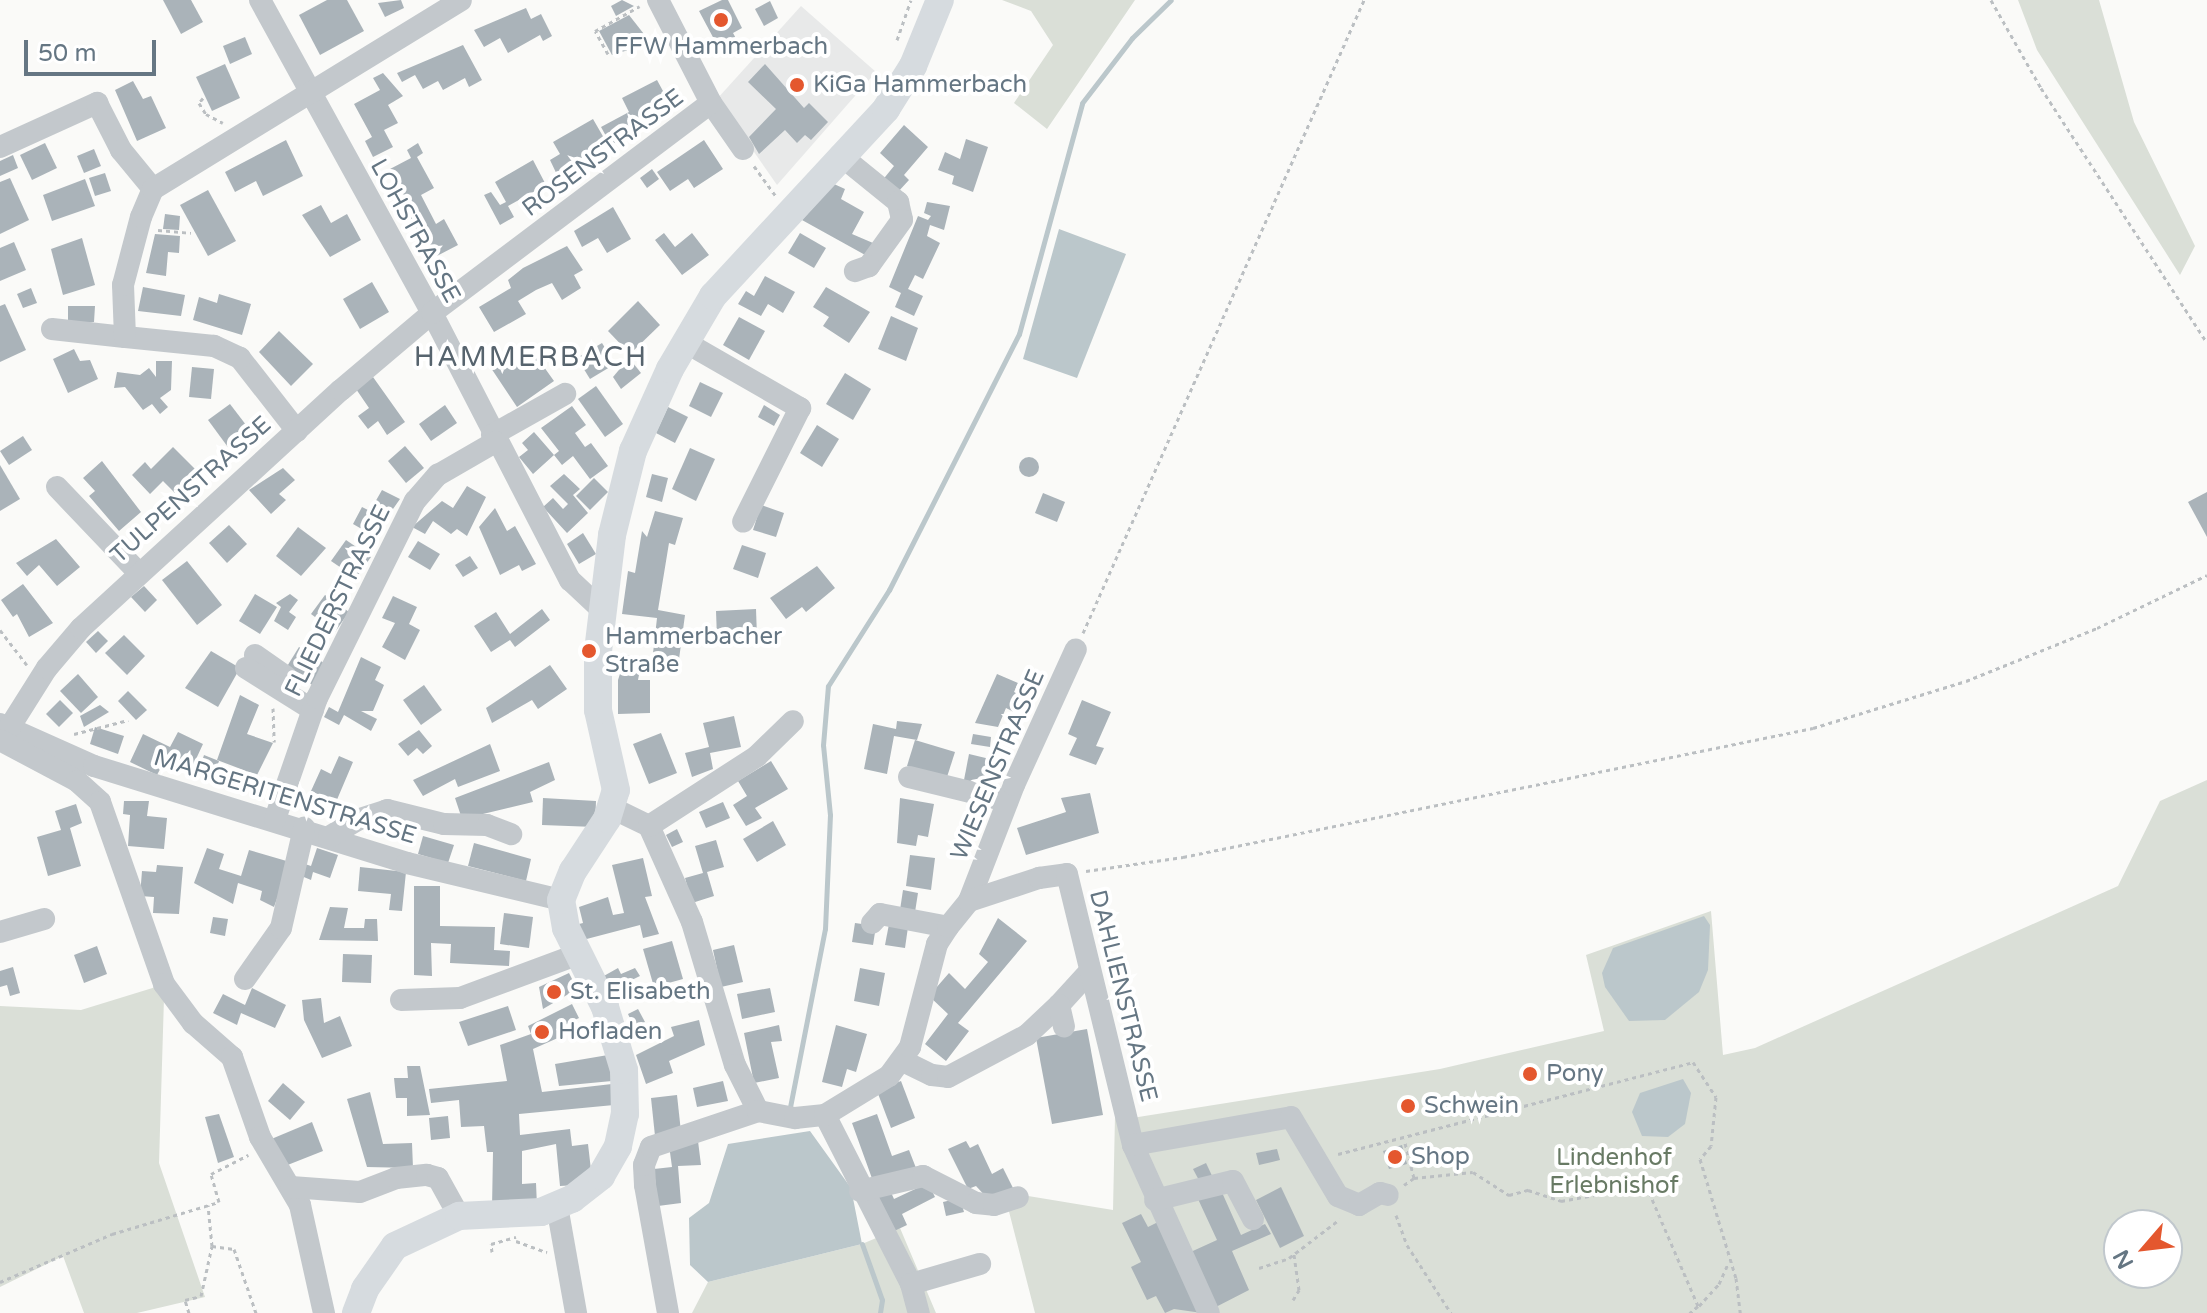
<!DOCTYPE html>
<html>
<head>
<meta charset="utf-8">
<style>
	body { margin:0 }
	#map { position:relative; width:2207px; height:1313px; overflow:hidden; background:#fafaf8; font-family:"Varela Round",sans-serif }
	div>[style] { position:absolute }
	[style*='--x'] { left:calc(var(--x)*1px); top:calc(var(--y)*1px); width:calc(var(--w)*1px); rotate:calc(var(--a)*1deg) }
	.built>* { inset:0; background:#e8e9e9 }
	.green>* { inset:0; background:#dadfd7 }
	.water>* { inset:0; background:#bbc7cb }
	.stream>* { height:5px; margin:-2.5px; padding:0 2.5px; transform-origin:2.5px; border-radius:2.5px; background:#bbc7cb }
	.building>* { inset:0; background:#aab3b9 }
	.round { border-radius:50% }
	.path>* { height:3px; margin-top:-1.5px; transform-origin:0; background:repeating-linear-gradient(90deg,#bbbfc2 0 4px,transparent 0 8px) }
	.minor>* { height:22px; margin:-11px; padding:0 11px; transform-origin:11px; border-radius:11px; background:#c3c8cc }
	.major>* { height:28px; margin:-14px; padding:0 14px; transform-origin:14px; border-radius:14px; background:#d6dbdf }
	.dots>* { width:22px; height:22px; translate:-50% -50%; box-sizing:border-box; border:4px solid #fff; border-radius:50% }
	span { translate:-50% -50%; white-space:nowrap; text-align:center; line-height:1.15; -webkit-text-stroke:8px #fff; paint-order:stroke }
	.poi-label { font-size:24px; color:#657683 }
	.left { translate:0 -50%; text-align:left }
	.street-label { font-size:24px; color:#657683 }
	.park-label { font-size:24px; color:#687a64 }
	.quarter-label { font-size:28px; color:#57646e; letter-spacing:2px }
	.north { position:absolute; left:2103px; top:1209px; width:80px; height:80px; box-sizing:border-box; background:#fff; border:2px solid #c1c8cd; border-radius:50%; rotate:242deg; font-size:22px; font-weight:700; line-height:32px; text-align:center; color:#657683 }
	.north::after { content:''; display:block; margin:auto; width:28px; height:36px; background:#e4572e; clip-path:polygon(50% 0,100% 100%,50% 72%,0 100%) }
	.scale { position:absolute; left:24px; top:40px; width:132px; height:36px; box-sizing:border-box; border:4px solid #657683; border-top:0; padding-left:10px; font-size:24px; line-height:28px; white-space:nowrap; color:#657683; -webkit-text-stroke:6px #fff; paint-order:stroke }
</style>
</head>
<body>
<div id="map">
	<div class="built">
		<div style="clip-path:polygon(801px 6px,876px 72px,777px 185px,717px 99px)"></div>
	</div>
	<div class="green">
		<div style="clip-path:polygon(1002px 0,1135px 0,1047px 129px,1014px 103px,1053px 45px,1031px 11px)"></div>
		<div style="clip-path:polygon(2018px 0,2099px 0,2134px 122px,2195px 246px,2180px 275px,2037px 50px)"></div>
		<div style="clip-path:polygon(evenodd,2207px 780px,2207px 1313px,1035px 1313px,1004px 1192px,1113px 1210px,1115px 1116px,1132px 1118px,1440px 1069px,1604px 1031px,1586px 955px,1711px 911px,1723px 1055px,1755px 1048px,2118px 886px,2160px 801px,2207px 780px,2119px 1225px,2167px 1225px,2167px 1273px,2119px 1273px,2119px 1225px)"></div>
		<div style="clip-path:polygon(159px 986px,164px 998px,159px 1163px,205px 1297px,137px 1313px,84px 1313px,63px 1256px,0 1287px,0 1006px,81px 1010px)"></div>
		<div style="clip-path:polygon(900px 1228px,936px 1313px,692px 1313px,708px 1282px,862px 1244px)"></div>
	</div>
	<div class="water">
		<div style="clip-path:polygon(1059px 229px,1126px 254px,1077px 378px,1023px 359px)"></div>
		<div style="clip-path:polygon(1704px 916px,1710px 925px,1708px 970px,1699px 992px,1665px 1020px,1629px 1021px,1605px 987px,1602px 973px,1613px 948px)"></div>
		<div style="clip-path:polygon(1683px 1079px,1691px 1093px,1685px 1124px,1668px 1137px,1642px 1136px,1632px 1112px,1640px 1093px)"></div>
		<div style="clip-path:polygon(810px 1131px,851px 1188px,862px 1244px,708px 1282px,690px 1265px,689px 1218px,709px 1203px,728px 1144px)"></div>
	</div>
	<div class="stream">
		<div style="--x:790;--y:1107;--w:181;--a:-78.9"></div>
		<div style="--x:825;--y:929;--w:114;--a:-87.5"></div>
		<div style="--x:830;--y:815;--w:70;--a:-95.7"></div>
		<div style="--x:823;--y:745;--w:59;--a:-85.2"></div>
		<div style="--x:828;--y:686;--w:114;--a:-57.6"></div>
		<div style="--x:889;--y:590;--w:287;--a:-63.1"></div>
		<div style="--x:1019;--y:334;--w:239;--a:-74.7"></div>
		<div style="--x:1082;--y:103;--w:82;--a:-52.4"></div>
		<div style="--x:1132;--y:38;--w:54;--a:-44.3"></div>
		<div style="--x:862;--y:1244;--w:59;--a:70.3"></div>
		<div style="--x:882;--y:1300;--w:13;--a:99"></div>
	</div>
	<div class="building">
		<div style="clip-path:polygon(163px 0,191px 0,203px 22px,181px 34px)"></div>
		<div style="clip-path:polygon(327px 0,347px 0,364px 31px,320px 55px,299px 15px)"></div>
		<div style="clip-path:polygon(401px 0,404px 8px,385px 17px,378px 3px)"></div>
		<div style="clip-path:polygon(622px 0,634px 6px,616px 16px,611px 6px)"></div>
		<div style="clip-path:polygon(722px 0,728px 0,742px 28px,733px 33px,739px 44px,715px 56px,709px 44px,715px 41px,699px 11px)"></div>
		<div style="clip-path:polygon(770px 1px,778px 18px,764px 26px,755px 9px)"></div>
		<div style="clip-path:polygon(526px 8px,531px 19px,541px 14px,552px 36px,543px 41px,540px 35px,508px 53px,500px 38px,484px 47px,474px 30px)"></div>
		<div style="clip-path:polygon(629px 15px,651px 43px,612px 55px,599px 31px)"></div>
		<div style="clip-path:polygon(245px 37px,252px 54px,230px 64px,223px 46px)"></div>
		<div style="clip-path:polygon(463px 45px,482px 80px,469px 87px,465px 78px,443px 90px,438px 81px,423px 89px,415px 75px,402px 82px,397px 73px)"></div>
		<div style="clip-path:polygon(225px 64px,240px 98px,212px 111px,196px 77px)"></div>
		<div style="clip-path:polygon(765px 64px,804px 108px,809px 103px,828px 122px,811px 140px,805px 135px,797px 143px,785px 130px,759px 154px,749px 137px,776px 109px,748px 82px)"></div>
		<div style="clip-path:polygon(383px 73px,403px 96px,388px 105px,398px 123px,384px 130px,393px 147px,373px 157px,365px 141px,372px 137px,354px 104px,380px 90px,373px 78px)"></div>
		<div style="clip-path:polygon(657px 80px,669px 102px,634px 121px,636px 130px,611px 145px,601px 127px,629px 112px,622px 98px)"></div>
		<div style="clip-path:polygon(133px 81px,143px 99px,151px 96px,166px 128px,137px 141px,115px 90px)"></div>
		<div style="clip-path:polygon(593px 119px,608px 145px,567px 168px,568px 176px,560px 181px,550px 160px,560px 154px,553px 142px)"></div>
		<div style="clip-path:polygon(904px 125px,928px 147px,904px 175px,909px 180px,897px 193px,881px 182px,894px 166px,880px 153px)"></div>
		<div style="clip-path:polygon(966px 139px,988px 147px,973px 192px,952px 184px,954px 176px,938px 170px,945px 152px,960px 159px)"></div>
		<div style="clip-path:polygon(286px 140px,303px 176px,263px 196px,256px 181px,235px 192px,225px 172px)"></div>
		<div style="clip-path:polygon(704px 140px,723px 169px,694px 188px,688px 179px,670px 191px,657px 172px)"></div>
		<div style="clip-path:polygon(45px 143px,57px 168px,32px 180px,20px 155px)"></div>
		<div style="clip-path:polygon(418px 143px,423px 153px,417px 157px,434px 188px,421px 195px,436px 224px,444px 219px,458px 245px,433px 258px,402px 204px,407px 201px,390px 169px,411px 158px,407px 150px)"></div>
		<div style="clip-path:polygon(94px 149px,101px 166px,84px 173px,77px 156px)"></div>
		<div style="clip-path:polygon(13px 155px,18px 168px,0 176px,0 161px)"></div>
		<div style="clip-path:polygon(533px 160px,546px 185px,508px 206px,514px 217px,500px 225px,484px 195px,491px 192px,500px 205px,506px 202px,495px 182px)"></div>
		<div style="clip-path:polygon(652px 169px,659px 179px,647px 188px,640px 178px)"></div>
		<div style="clip-path:polygon(105px 173px,111px 191px,95px 196px,89px 178px)"></div>
		<div style="clip-path:polygon(10px 178px,29px 220px,0 234px,0 182px)"></div>
		<div style="clip-path:polygon(85px 179px,95px 206px,52px 221px,43px 195px)"></div>
		<div style="clip-path:polygon(834px 184px,845px 189px,841px 199px,864px 212px,852px 234px,873px 243px,867px 256px,802px 220px)"></div>
		<div style="clip-path:polygon(208px 190px,236px 241px,208px 256px,180px 205px)"></div>
		<div style="clip-path:polygon(927px 202px,950px 206px,944px 230px,930px 225px,927px 236px,940px 243px,923px 279px,915px 275px,908px 289px,923px 296px,914px 316px,895px 307px,901px 293px,889px 287px,918px 216px,928px 220px,931px 216px,924px 213px)"></div>
		<div style="clip-path:polygon(321px 205px,331px 223px,347px 214px,361px 240px,330px 257px,302px 215px)"></div>
		<div style="clip-path:polygon(613px 207px,631px 239px,607px 253px,598px 238px,582px 247px,574px 231px)"></div>
		<div style="clip-path:polygon(165px 214px,180px 216px,179px 230px,163px 229px)"></div>
		<div style="clip-path:polygon(664px 233px,675px 247px,692px 233px,709px 255px,682px 275px,655px 240px)"></div>
		<div style="clip-path:polygon(800px 233px,826px 248px,814px 268px,788px 253px)"></div>
		<div style="clip-path:polygon(155px 234px,180px 236px,179px 253px,168px 252px,166px 276px,146px 273px)"></div>
		<div style="clip-path:polygon(82px 238px,95px 285px,63px 295px,51px 249px)"></div>
		<div style="clip-path:polygon(14px 242px,26px 270px,0 281px,0 248px)"></div>
		<div style="clip-path:polygon(567px 246px,583px 270px,574px 275px,581px 288px,562px 300px,552px 283px,536px 290px,518px 301px,526px 314px,494px 332px,479px 307px,511px 288px,508px 280px,523px 268px)"></div>
		<div style="clip-path:polygon(765px 276px,795px 292px,783px 313px,768px 304px,761px 316px,738px 304px,746px 291px,754px 296px)"></div>
		<div style="clip-path:polygon(372px 282px,389px 312px,360px 329px,343px 299px)"></div>
		<div style="clip-path:polygon(143px 287px,185px 295px,181px 316px,138px 311px)"></div>
		<div style="clip-path:polygon(826px 287px,870px 312px,849px 343px,823px 326px,829px 317px,813px 307px)"></div>
		<div style="clip-path:polygon(31px 288px,37px 303px,23px 308px,17px 294px)"></div>
		<div style="clip-path:polygon(219px 294px,251px 304px,242px 335px,193px 320px,199px 297px,217px 303px)"></div>
		<div style="clip-path:polygon(638px 301px,660px 325px,630px 354px,608px 331px)"></div>
		<div style="clip-path:polygon(5px 304px,26px 350px,0 362px,0 306px)"></div>
		<div style="clip-path:polygon(68px 306px,95px 306px,94px 322px,68px 326px)"></div>
		<div style="clip-path:polygon(891px 316px,918px 328px,906px 361px,878px 349px)"></div>
		<div style="clip-path:polygon(739px 317px,765px 331px,749px 360px,723px 345px)"></div>
		<div style="clip-path:polygon(279px 331px,313px 364px,291px 386px,259px 352px)"></div>
		<div style="clip-path:polygon(602px 343px,615px 364px,590px 379px,577px 358px)"></div>
		<div style="clip-path:polygon(74px 349px,80px 361px,90px 360px,98px 379px,68px 393px,53px 359px)"></div>
		<div style="clip-path:polygon(506px 350px,518px 365px,534px 353px,554px 381px,517px 407px,489px 365px)"></div>
		<div style="clip-path:polygon(629px 358px,641px 373px,621px 389px,613px 377px)"></div>
		<div style="clip-path:polygon(156px 361px,172px 361px,171px 390px,160px 398px,168px 407px,160px 414px,152px 404px,143px 410px,125px 387px,114px 388px,117px 372px,140px 375px,149px 368px,156px 377px)"></div>
		<div style="clip-path:polygon(192px 367px,214px 369px,211px 399px,189px 397px)"></div>
		<div style="clip-path:polygon(845px 373px,871px 389px,853px 420px,826px 404px)"></div>
		<div style="clip-path:polygon(373px 377px,405px 422px,387px 435px,378px 421px,368px 429px,358px 416px,369px 408px,356px 389px)"></div>
		<div style="clip-path:polygon(700px 382px,723px 393px,711px 417px,689px 406px)"></div>
		<div style="clip-path:polygon(596px 386px,623px 424px,605px 437px,578px 399px)"></div>
		<div style="clip-path:polygon(230px 404px,256px 438px,233px 454px,208px 420px)"></div>
		<div style="clip-path:polygon(445px 405px,457px 423px,431px 441px,419px 424px)"></div>
		<div style="clip-path:polygon(764px 405px,780px 415px,774px 426px,758px 417px)"></div>
		<div style="clip-path:polygon(572px 406px,586px 425px,575px 433px,585px 447px,591px 443px,608px 466px,590px 479px,573px 456px,562px 465px,554px 455px,559px 451px,541px 428px)"></div>
		<div style="clip-path:polygon(668px 407px,688px 417px,675px 443px,656px 433px)"></div>
		<div style="clip-path:polygon(817px 425px,839px 439px,822px 467px,800px 453px)"></div>
		<div style="clip-path:polygon(534px 432px,554px 455px,533px 474px,519px 457px,528px 450px,522px 443px)"></div>
		<div style="clip-path:polygon(23px 436px,32px 450px,9px 465px,0 451px)"></div>
		<div style="clip-path:polygon(405px 446px,424px 468px,406px 483px,388px 461px)"></div>
		<div style="clip-path:polygon(173px 447px,198px 472px,176px 494px,163px 481px,150px 494px,132px 475px,145px 462px,151px 469px)"></div>
		<div style="clip-path:polygon(690px 448px,715px 459px,696px 501px,672px 489px)"></div>
		<div class="round" style="left:1019px;top:457px;width:20px;height:20px"></div>
		<div style="clip-path:polygon(102px 461px,141px 512px,119px 531px,89px 496px,95px 491px,83px 478px)"></div>
		<div style="clip-path:polygon(0 465px,20px 499px,0 511px)"></div>
		<div style="clip-path:polygon(283px 468px,295px 480px,279px 494px,286px 500px,271px 514px,249px 490px)"></div>
		<div style="clip-path:polygon(564px 474px,580px 489px,573px 495px,588px 513px,567px 533px,543px 507px,553px 498px,563px 509px,568px 504px,550px 486px)"></div>
		<div style="clip-path:polygon(652px 474px,668px 478px,662px 502px,646px 497px)"></div>
		<div style="clip-path:polygon(594px 478px,608px 492px,590px 510px,576px 496px)"></div>
		<div style="clip-path:polygon(467px 486px,486px 497px,467px 536px,457px 529px,451px 534px,433px 521px,425px 534px,412px 527px,442px 501px,453px 508px)"></div>
		<div style="clip-path:polygon(382px 490px,400px 499px,374px 536px,353px 524px,362px 507px,370px 511px)"></div>
		<div style="clip-path:polygon(2207px 492px,2207px 537px,2188px 502px)"></div>
		<div style="clip-path:polygon(1043px 493px,1065px 502px,1057px 522px,1035px 513px)"></div>
		<div style="clip-path:polygon(761px 505px,784px 513px,776px 537px,753px 530px)"></div>
		<div style="clip-path:polygon(495px 508px,507px 531px,515px 526px,536px 564px,522px 571px,519px 565px,500px 575px,479px 527px)"></div>
		<div style="clip-path:polygon(655px 511px,683px 518px,675px 545px,669px 543px,658px 610px,685px 615px,677px 674px,652px 662px,657px 618px,622px 614px,628px 571px,635px 573px,642px 531px,647px 537px)"></div>
		<div style="clip-path:polygon(229px 525px,247px 544px,227px 563px,209px 543px)"></div>
		<div style="clip-path:polygon(298px 527px,326px 548px,301px 576px,276px 556px)"></div>
		<div style="clip-path:polygon(583px 533px,596px 554px,579px 564px,567px 544px)"></div>
		<div style="clip-path:polygon(56px 539px,80px 567px,57px 586px,39px 565px,27px 576px,16px 563px)"></div>
		<div style="clip-path:polygon(346px 540px,371px 557px,356px 578px,331px 561px)"></div>
		<div style="clip-path:polygon(418px 541px,440px 554px,430px 570px,408px 557px)"></div>
		<div style="clip-path:polygon(742px 545px,766px 553px,758px 578px,733px 569px)"></div>
		<div style="clip-path:polygon(470px 556px,478px 568px,463px 577px,455px 565px)"></div>
		<div style="clip-path:polygon(187px 561px,222px 605px,197px 625px,162px 580px)"></div>
		<div style="clip-path:polygon(817px 566px,835px 588px,806px 612px,802px 607px,786px 619px,770px 598px)"></div>
		<div style="clip-path:polygon(23px 584px,53px 623px,29px 637px,17px 614px,13px 617px,1px 600px)"></div>
		<div style="clip-path:polygon(144px 586px,157px 600px,145px 612px,131px 597px)"></div>
		<div style="clip-path:polygon(255px 594px,277px 607px,260px 634px,239px 621px)"></div>
		<div style="clip-path:polygon(290px 594px,298px 600px,289px 612px,296px 617px,288px 630px,274px 621px,281px 607px,276px 603px)"></div>
		<div style="clip-path:polygon(325px 595px,349px 612px,335px 632px,311px 614px)"></div>
		<div style="clip-path:polygon(393px 596px,417px 607px,409px 624px,420px 630px,405px 660px,382px 647px,395px 623px,382px 618px)"></div>
		<div style="clip-path:polygon(542px 609px,550px 620px,515px 647px,510px 640px,491px 652px,474px 626px,496px 612px,510px 634px)"></div>
		<div style="clip-path:polygon(756px 609px,757px 637px,717px 638px,716px 611px)"></div>
		<div style="clip-path:polygon(98px 631px,108px 641px,96px 653px,86px 642px)"></div>
		<div style="clip-path:polygon(124px 635px,145px 656px,127px 675px,105px 653px)"></div>
		<div style="clip-path:polygon(299px 647px,327px 665px,314px 686px,286px 668px)"></div>
		<div style="clip-path:polygon(211px 651px,240px 668px,218px 707px,185px 688px)"></div>
		<div style="clip-path:polygon(626px 655px,642px 659px,638px 680px,650px 680px,650px 713px,618px 714px,618px 680px)"></div>
		<div style="clip-path:polygon(361px 657px,381px 667px,375px 680px,384px 685px,373px 711px,361px 711px,377px 719px,371px 731px,344px 715px,339px 725px,324px 717px,329px 707px,338px 712px)"></div>
		<div style="clip-path:polygon(550px 665px,567px 689px,538px 709px,532px 700px,492px 723px,486px 708px)"></div>
		<div style="clip-path:polygon(78px 674px,98px 697px,81px 713px,60px 691px)"></div>
		<div style="clip-path:polygon(997px 674px,1018px 683px,1014px 692px,1030px 699px,1022px 716px,1006px 708px,998px 727px,975px 723px)"></div>
		<div style="clip-path:polygon(424px 685px,442px 710px,421px 725px,403px 700px)"></div>
		<div style="clip-path:polygon(128px 691px,147px 710px,136px 720px,118px 701px)"></div>
		<div style="clip-path:polygon(240px 695px,259px 705px,247px 734px,273px 743px,257px 775px,217px 760px)"></div>
		<div style="clip-path:polygon(60px 700px,73px 713px,59px 727px,46px 714px)"></div>
		<div style="clip-path:polygon(1082px 700px,1111px 712px,1096px 746px,1104px 748px,1096px 765px,1069px 755px,1077px 738px,1068px 734px)"></div>
		<div style="clip-path:polygon(100px 705px,109px 712px,84px 727px,80px 716px)"></div>
		<div style="clip-path:polygon(734px 716px,741px 747px,710px 753px,713px 769px,692px 777px,685px 753px,709px 747px,703px 723px)"></div>
		<div style="clip-path:polygon(897px 721px,922px 724px,917px 740px,894px 736px,887px 774px,864px 769px,873px 724px,896px 729px)"></div>
		<div style="clip-path:polygon(95px 727px,124px 736px,118px 754px,90px 744px)"></div>
		<div style="clip-path:polygon(419px 730px,432px 746px,423px 754px,417px 748px,408px 756px,398px 744px)"></div>
		<div style="clip-path:polygon(178px 732px,203px 744px,191px 770px,166px 758px,157px 775px,130px 762px,143px 734px,170px 747px)"></div>
		<div style="clip-path:polygon(661px 733px,677px 773px,649px 784px,633px 744px)"></div>
		<div style="clip-path:polygon(973px 734px,991px 737px,990px 747px,971px 744px)"></div>
		<div style="clip-path:polygon(915px 740px,955px 752px,947px 777px,907px 766px)"></div>
		<div style="clip-path:polygon(490px 744px,500px 771px,458px 787px,455px 779px,423px 796px,413px 780px)"></div>
		<div style="clip-path:polygon(969px 754px,994px 760px,988px 785px,964px 780px)"></div>
		<div style="clip-path:polygon(204px 755px,219px 761px,215px 773px,200px 767px)"></div>
		<div style="clip-path:polygon(339px 756px,353px 762px,336px 802px,311px 791px,321px 769px,331px 774px)"></div>
		<div style="clip-path:polygon(771px 761px,788px 789px,755px 808px,762px 818px,746px 826px,733px 805px,747px 796px,738px 781px)"></div>
		<div style="clip-path:polygon(549px 762px,555px 780px,530px 792px,533px 802px,462px 819px,455px 798px)"></div>
		<div style="clip-path:polygon(1090px 793px,1099px 833px,1026px 855px,1017px 828px,1066px 812px,1061px 798px)"></div>
		<div style="clip-path:polygon(543px 798px,596px 801px,595px 827px,542px 825px)"></div>
		<div style="clip-path:polygon(900px 798px,934px 804px,928px 837px,918px 835px,916px 846px,897px 843px)"></div>
		<div style="clip-path:polygon(124px 801px,149px 801px,147px 816px,167px 818px,164px 849px,128px 846px,130px 815px,123px 814px)"></div>
		<div style="clip-path:polygon(723px 802px,730px 818px,706px 828px,699px 812px)"></div>
		<div style="clip-path:polygon(76px 804px,82px 823px,70px 828px,81px 866px,48px 876px,37px 837px,61px 830px,55px 811px)"></div>
		<div style="clip-path:polygon(773px 821px,786px 845px,757px 862px,743px 839px)"></div>
		<div style="clip-path:polygon(677px 829px,683px 842px,672px 847px,666px 835px)"></div>
		<div style="clip-path:polygon(423px 836px,454px 845px,448px 863px,418px 854px)"></div>
		<div style="clip-path:polygon(716px 840px,724px 867px,707px 872px,714px 896px,692px 903px,685px 878px,703px 873px,695px 846px)"></div>
		<div style="clip-path:polygon(474px 843px,531px 859px,526px 881px,468px 866px)"></div>
		<div style="clip-path:polygon(207px 848px,224px 854px,219px 869px,241px 876px,249px 850px,290px 862px,274px 907px,260px 900px,262px 891px,238px 883px,233px 904px,194px 883px)"></div>
		<div style="clip-path:polygon(317px 848px,338px 855px,330px 878px,313px 872px,311px 880px,299px 875px,302px 863px,311px 866px)"></div>
		<div style="clip-path:polygon(910px 855px,935px 858px,931px 890px,906px 886px)"></div>
		<div style="clip-path:polygon(643px 858px,652px 896px,645px 897px,659px 934px,643px 938px,640px 925px,579px 941px,575px 925px,583px 923px,579px 907px,608px 897px,613px 915px,624px 913px,612px 865px)"></div>
		<div style="clip-path:polygon(157px 865px,183px 867px,179px 914px,153px 913px,154px 897px,140px 896px,142px 871px,156px 872px)"></div>
		<div style="clip-path:polygon(360px 867px,406px 872px,402px 911px,389px 910px,391px 894px,358px 891px)"></div>
		<div style="clip-path:polygon(414px 886px,440px 886px,440px 926px,495px 927px,494px 950px,510px 951px,509px 966px,450px 963px,451px 944px,431px 943px,432px 976px,414px 975px)"></div>
		<div style="clip-path:polygon(903px 890px,918px 893px,915px 912px,900px 910px)"></div>
		<div style="clip-path:polygon(330px 907px,348px 908px,344px 928px,364px 928px,365px 919px,377px 919px,378px 941px,319px 940px)"></div>
		<div style="clip-path:polygon(504px 913px,533px 917px,529px 948px,500px 944px)"></div>
		<div style="clip-path:polygon(213px 917px,228px 919px,225px 936px,210px 933px)"></div>
		<div style="clip-path:polygon(998px 918px,1027px 941px,958px 1023px,969px 1031px,946px 1061px,925px 1044px,948px 1014px,929px 996px,949px 973px,965px 989px,988px 962px,979px 954px)"></div>
		<div style="clip-path:polygon(855px 923px,876px 926px,873px 945px,852px 942px)"></div>
		<div style="clip-path:polygon(889px 924px,908px 927px,905px 948px,885px 945px)"></div>
		<div style="clip-path:polygon(672px 941px,683px 979px,654px 987px,643px 949px)"></div>
		<div style="clip-path:polygon(734px 945px,743px 982px,721px 987px,713px 950px)"></div>
		<div style="clip-path:polygon(97px 946px,107px 974px,84px 983px,74px 955px)"></div>
		<div style="clip-path:polygon(343px 954px,372px 955px,371px 983px,342px 982px)"></div>
		<div style="clip-path:polygon(13px 967px,20px 993px,10px 996px,7px 985px,0 987px,0 971px)"></div>
		<div style="clip-path:polygon(618px 968px,621px 974px,635px 968px,640px 976px,609px 991px,602px 977px)"></div>
		<div style="clip-path:polygon(860px 968px,885px 973px,879px 1006px,854px 1001px)"></div>
		<div style="clip-path:polygon(569px 973px,577px 989px,543px 1009px,539px 987px)"></div>
		<div style="clip-path:polygon(252px 988px,286px 1005px,275px 1028px,241px 1013px,237px 1025px,213px 1013px,223px 994px,245px 1005px)"></div>
		<div style="clip-path:polygon(770px 988px,775px 1012px,742px 1019px,737px 994px)"></div>
		<div style="clip-path:polygon(321px 998px,324px 1023px,340px 1016px,352px 1046px,322px 1058px,304px 1020px,302px 1000px)"></div>
		<div style="clip-path:polygon(572px 1004px,579px 1018px,556px 1029px,560px 1037px,533px 1049px,542px 1092px,612px 1084px,614px 1105px,519px 1114px,520px 1135px,570px 1129px,572px 1146px,588px 1144px,591px 1170px,577px 1185px,560px 1186px,556px 1144px,522px 1151px,522px 1184px,536px 1183px,537px 1206px,492px 1208px,493px 1152px,487px 1152px,484px 1126px,461px 1127px,459px 1100px,431px 1103px,429px 1089px,507px 1081px,500px 1045px,531px 1034px,528px 1026px)"></div>
		<div style="clip-path:polygon(508px 1006px,516px 1030px,468px 1046px,459px 1022px)"></div>
		<div style="clip-path:polygon(638px 1009px,645px 1022px,634px 1027px,628px 1014px)"></div>
		<div style="clip-path:polygon(699px 1020px,705px 1045px,669px 1061px,673px 1073px,646px 1084px,636px 1055px,674px 1036px,671px 1027px)"></div>
		<div style="clip-path:polygon(779px 1025px,782px 1041px,771px 1042px,779px 1078px,754px 1083px,744px 1033px)"></div>
		<div style="clip-path:polygon(836px 1025px,867px 1034px,856px 1072px,847px 1069px,842px 1087px,822px 1082px)"></div>
		<div style="clip-path:polygon(1087px 1029px,1103px 1115px,1052px 1124px,1036px 1038px)"></div>
		<div style="clip-path:polygon(608px 1055px,612px 1081px,559px 1086px,555px 1064px)"></div>
		<div style="clip-path:polygon(407px 1066px,420px 1066px,430px 1115px,407px 1116px,407px 1098px,396px 1098px,394px 1078px,408px 1078px)"></div>
		<div style="clip-path:polygon(723px 1081px,728px 1101px,697px 1107px,693px 1088px)"></div>
		<div style="clip-path:polygon(901px 1081px,915px 1118px,891px 1128px,877px 1091px)"></div>
		<div style="clip-path:polygon(283px 1083px,305px 1102px,290px 1120px,268px 1101px)"></div>
		<div style="clip-path:polygon(370px 1092px,383px 1144px,412px 1143px,413px 1168px,367px 1167px,347px 1099px)"></div>
		<div style="clip-path:polygon(677px 1095px,681px 1132px,655px 1136px,651px 1098px)"></div>
		<div style="clip-path:polygon(219px 1114px,234px 1157px,218px 1163px,205px 1117px)"></div>
		<div style="clip-path:polygon(877px 1114px,892px 1156px,909px 1150px,916px 1168px,874px 1184px,852px 1123px)"></div>
		<div style="clip-path:polygon(448px 1116px,450px 1138px,431px 1140px,429px 1118px)"></div>
		<div style="clip-path:polygon(312px 1122px,323px 1151px,280px 1168px,269px 1140px)"></div>
		<div style="clip-path:polygon(698px 1141px,701px 1165px,678px 1166px,681px 1203px,658px 1206px,654px 1169px,672px 1167px,669px 1145px)"></div>
		<div style="clip-path:polygon(966px 1141px,970px 1148px,978px 1144px,992px 1174px,1003px 1168px,1015px 1192px,989px 1200px,976px 1186px,968px 1189px,948px 1149px)"></div>
		<div style="clip-path:polygon(1402px 1145px,1407px 1164px,1389px 1169px,1383px 1151px)"></div>
		<div style="clip-path:polygon(1277px 1149px,1280px 1160px,1259px 1165px,1256px 1153px)"></div>
		<div style="clip-path:polygon(1206px 1163px,1214px 1180px,1202px 1186px,1193px 1169px)"></div>
		<div style="clip-path:polygon(928px 1183px,935px 1197px,902px 1214px,907px 1225px,890px 1233px,872px 1197px,889px 1188px,894px 1199px)"></div>
		<div style="clip-path:polygon(1281px 1187px,1304px 1236px,1280px 1248px,1256px 1200px)"></div>
		<div style="clip-path:polygon(1220px 1188px,1241px 1235px,1265px 1224px,1271px 1234px,1232px 1251px,1249px 1290px,1210px 1310px,1184px 1255px,1217px 1240px,1198px 1199px)"></div>
		<div style="clip-path:polygon(960px 1198px,964px 1212px,946px 1216px,943px 1202px)"></div>
		<div style="clip-path:polygon(1141px 1214px,1148px 1227px,1158px 1222px,1202px 1313px,1174px 1309px,1165px 1313px,1156px 1296px,1147px 1300px,1131px 1267px,1141px 1262px,1122px 1223px)"></div>
	</div>
	<div class="path">
		<div style="--x:1991;--y:0;--w:101;--a:60.4"></div>
		<div style="--x:2041;--y:88;--w:304;--a:56.9"></div>
		<div style="--x:897;--y:40;--w:42;--a:-70.7"></div>
		<div style="--x:608;--y:54;--w:26;--a:-119"></div>
		<div style="--x:595;--y:31;--w:51;--a:-29.1"></div>
		<div style="--x:203;--y:98;--w:6;--a:129"></div>
		<div style="--x:199;--y:103;--w:13;--a:58"></div>
		<div style="--x:206;--y:114;--w:19;--a:28"></div>
		<div style="--x:754;--y:166;--w:36;--a:54"></div>
		<div style="--x:158;--y:230;--w:33;--a:5"></div>
		<div style="--x:0;--y:630;--w:44;--a:52.4"></div>
		<div style="--x:1083;--y:633;--w:693;--a:-66.06"></div>
		<div style="--x:273;--y:708;--w:34;--a:88"></div>
		<div style="--x:74;--y:734;--w:56;--a:-14.5"></div>
		<div style="--x:1086;--y:871;--w:98;--a:-8.2"></div>
		<div style="--x:1183;--y:857;--w:643;--a:-11.57"></div>
		<div style="--x:1813;--y:728;--w:160;--a:-17.1"></div>
		<div style="--x:1966;--y:681;--w:141;--a:-22"></div>
		<div style="--x:2097;--y:628;--w:122;--a:-25.7"></div>
		<div style="--x:1338;--y:1154;--w:367;--a:-14.5"></div>
		<div style="--x:1693;--y:1062;--w:42;--a:56.7"></div>
		<div style="--x:1716;--y:1097;--w:49;--a:95.8"></div>
		<div style="--x:1711;--y:1146;--w:17;--a:130"></div>
		<div style="--x:1700;--y:1159;--w:124;--a:73.2"></div>
		<div style="--x:1736;--y:1278;--w:35;--a:83"></div>
		<div style="--x:1414;--y:1178;--w:59;--a:-5.8"></div>
		<div style="--x:1473;--y:1172;--w:43;--a:32.6"></div>
		<div style="--x:1509;--y:1195;--w:20;--a:-15"></div>
		<div style="--x:1528;--y:1190;--w:35;--a:18"></div>
		<div style="--x:1561;--y:1201;--w:79;--a:-10.2"></div>
		<div style="--x:1639;--y:1187;--w:11;--a:27"></div>
		<div style="--x:1649;--y:1192;--w:124;--a:66.7"></div>
		<div style="--x:1698;--y:1306;--w:11;--a:139"></div>
		<div style="--x:1404;--y:1185;--w:12;--a:-35"></div>
		<div style="--x:1414;--y:1178;--w:40;--a:-104.4"></div>
		<div style="--x:1396;--y:1215;--w:32;--a:70"></div>
		<div style="--x:1407;--y:1245;--w:81;--a:57.1"></div>
		<div style="--x:516;--y:1241;--w:33;--a:20"></div>
		<div style="--x:212;--y:1246;--w:22;--a:8"></div>
		<div style="--x:234;--y:1249;--w:68;--a:71"></div>
		<div style="--x:492;--y:1252;--w:8;--a:-97"></div>
		<div style="--x:491;--y:1244;--w:26;--a:-16"></div>
		<div style="--x:1259;--y:1268;--w:32;--a:-18"></div>
		<div style="--x:1289;--y:1258;--w:64;--a:-37.4"></div>
		<div style="--x:0;--y:1282;--w:122;--a:-23.2"></div>
		<div style="--x:112;--y:1234;--w:112;--a:-16.7"></div>
		<div style="--x:219;--y:1202;--w:29;--a:-106"></div>
		<div style="--x:211;--y:1174;--w:42;--a:-27.2"></div>
		<div style="--x:1293;--y:1300;--w:12;--a:-59"></div>
		<div style="--x:1299;--y:1290;--w:36;--a:-98"></div>
		<div style="--x:1699;--y:1306;--w:30;--a:-48"></div>
		<div style="--x:1719;--y:1284;--w:22;--a:-66"></div>
		<div style="--x:189;--y:1313;--w:14;--a:-107"></div>
		<div style="--x:185;--y:1300;--w:16;--a:-14"></div>
		<div style="--x:201;--y:1296;--w:51;--a:-77.6"></div>
		<div style="--x:212;--y:1246;--w:41;--a:-95.6"></div>
	</div>
	<div class="minor">
		<div style="--x:260;--y:0;--w:357;--a:61.2"></div>
		<div style="--x:432;--y:313;--w:301;--a:62.7"></div>
		<div style="--x:570;--y:580;--w:42;--a:43.1"></div>
		<div style="--x:711;--y:103;--w:56;--a:55.2"></div>
		<div style="--x:0;--y:147;--w:107;--a:-24.4"></div>
		<div style="--x:97;--y:103;--w:53;--a:62.9"></div>
		<div style="--x:121;--y:150;--w:50;--a:50.6"></div>
		<div style="--x:840;--y:155;--w:75;--a:39"></div>
		<div style="--x:898;--y:202;--w:18;--a:77"></div>
		<div style="--x:902;--y:220;--w:57;--a:125.7"></div>
		<div style="--x:869;--y:266;--w:15;--a:160"></div>
		<div style="--x:52;--y:329;--w:73;--a:6.3"></div>
		<div style="--x:685;--y:342;--w:133;--a:29.9"></div>
		<div style="--x:800;--y:408;--w:127;--a:116.6"></div>
		<div style="--x:297;--y:431;--w:93;--a:-128"></div>
		<div style="--x:240;--y:358;--w:29;--a:-155"></div>
		<div style="--x:214;--y:346;--w:89;--a:-174.2"></div>
		<div style="--x:125;--y:337;--w:52;--a:-92.2"></div>
		<div style="--x:123;--y:285;--w:70;--a:-75.2"></div>
		<div style="--x:141;--y:217;--w:30;--a:-67"></div>
		<div style="--x:153;--y:189;--w:361;--a:-31.5"></div>
		<div style="--x:492;--y:435;--w:84;--a:-29.3"></div>
		<div style="--x:57;--y:487;--w:117;--a:46.4"></div>
		<div style="--x:255;--y:655;--w:38;--a:35"></div>
		<div style="--x:246;--y:668;--w:79;--a:32.1"></div>
		<div style="--x:0;--y:724;--w:103;--a:24.1"></div>
		<div style="--x:94;--y:766;--w:328;--a:17.2"></div>
		<div style="--x:407;--y:863;--w:158;--a:13.5"></div>
		<div style="--x:9;--y:728;--w:71;--a:-57.7"></div>
		<div style="--x:47;--y:668;--w:52;--a:-49.6"></div>
		<div style="--x:81;--y:628;--w:352;--a:-42.5"></div>
		<div style="--x:341;--y:390;--w:119;--a:-40.2"></div>
		<div style="--x:432;--y:313;--w:349;--a:-37"></div>
		<div style="--x:711;--y:103;--w:116;--a:-117.2"></div>
		<div style="--x:0;--y:740;--w:87;--a:28"></div>
		<div style="--x:77;--y:781;--w:31;--a:42"></div>
		<div style="--x:100;--y:802;--w:193;--a:70.6"></div>
		<div style="--x:164;--y:984;--w:49;--a:53.4"></div>
		<div style="--x:193;--y:1023;--w:52;--a:41.1"></div>
		<div style="--x:232;--y:1057;--w:85;--a:70.7"></div>
		<div style="--x:260;--y:1137;--w:79;--a:59.5"></div>
		<div style="--x:300;--y:1205;--w:111;--a:77.5"></div>
		<div style="--x:909;--y:777;--w:101;--a:13.8"></div>
		<div style="--x:612;--y:808;--w:41;--a:25.9"></div>
		<div style="--x:649;--y:826;--w:105;--a:65.9"></div>
		<div style="--x:692;--y:922;--w:149;--a:73.3"></div>
		<div style="--x:735;--y:1065;--w:51;--a:63.4"></div>
		<div style="--x:275;--y:819;--w:128;--a:-70.9"></div>
		<div style="--x:317;--y:698;--w:220;--a:-63.6"></div>
		<div style="--x:415;--y:501;--w:35;--a:-49"></div>
		<div style="--x:438;--y:475;--w:66;--a:-30.1"></div>
		<div style="--x:649;--y:826;--w:129;--a:-32.9"></div>
		<div style="--x:757;--y:756;--w:50;--a:-44.2"></div>
		<div style="--x:329;--y:837;--w:33;--a:-31"></div>
		<div style="--x:357;--y:820;--w:32;--a:-18"></div>
		<div style="--x:387;--y:810;--w:59;--a:13.8"></div>
		<div style="--x:444;--y:824;--w:43;--a:1.3"></div>
		<div style="--x:487;--y:825;--w:26;--a:21"></div>
		<div style="--x:969;--y:901;--w:124;--a:-68.8"></div>
		<div style="--x:1014;--y:785;--w:149;--a:-65.5"></div>
		<div style="--x:872;--y:923;--w:12;--a:-48"></div>
		<div style="--x:880;--y:914;--w:69;--a:10.8"></div>
		<div style="--x:0;--y:932;--w:46;--a:-16.5"></div>
		<div style="--x:245;--y:979;--w:62;--a:-54.8"></div>
		<div style="--x:281;--y:928;--w:103;--a:-77"></div>
		<div style="--x:401;--y:1000;--w:59;--a:-1.9"></div>
		<div style="--x:460;--y:998;--w:127;--a:-20.3"></div>
		<div style="--x:1059;--y:1005;--w:46;--a:-47.6"></div>
		<div style="--x:903;--y:1061;--w:32;--a:26"></div>
		<div style="--x:932;--y:1075;--w:16;--a:7"></div>
		<div style="--x:948;--y:1077;--w:89;--a:-28"></div>
		<div style="--x:1027;--y:1035;--w:44;--a:-43.2"></div>
		<div style="--x:1059;--y:1005;--w:22;--a:77"></div>
		<div style="--x:825;--y:1115;--w:190;--a:63"></div>
		<div style="--x:911;--y:1284;--w:30;--a:75"></div>
		<div style="--x:1133;--y:1145;--w:184;--a:65.7"></div>
		<div style="--x:291;--y:1187;--w:69;--a:4.1"></div>
		<div style="--x:360;--y:1192;--w:39;--a:-21"></div>
		<div style="--x:396;--y:1178;--w:31;--a:-6"></div>
		<div style="--x:427;--y:1175;--w:11;--a:15"></div>
		<div style="--x:438;--y:1178;--w:43;--a:61.1"></div>
		<div style="--x:860;--y:1191;--w:65;--a:-13.4"></div>
		<div style="--x:923;--y:1176;--w:59;--a:27"></div>
		<div style="--x:976;--y:1203;--w:18;--a:6"></div>
		<div style="--x:994;--y:1205;--w:25;--a:-18"></div>
		<div style="--x:1155;--y:1200;--w:80;--a:-13.7"></div>
		<div style="--x:1233;--y:1181;--w:43;--a:62.2"></div>
		<div style="--x:557;--y:1206;--w:109;--a:79.9"></div>
		<div style="--x:911;--y:1284;--w:72;--a:-16.2"></div>
		<div style="--x:668;--y:1313;--w:130;--a:-100.2"></div>
		<div style="--x:645;--y:1185;--w:20;--a:-93"></div>
		<div style="--x:644;--y:1165;--w:19;--a:-69"></div>
		<div style="--x:651;--y:1147;--w:113;--a:-18.6"></div>
		<div style="--x:758;--y:1111;--w:38;--a:11"></div>
		<div style="--x:795;--y:1118;--w:30;--a:-6"></div>
		<div style="--x:825;--y:1115;--w:75;--a:-31.4"></div>
		<div style="--x:889;--y:1076;--w:36;--a:-54"></div>
		<div style="--x:910;--y:1047;--w:106;--a:-75.3"></div>
		<div style="--x:937;--y:944;--w:20;--a:-57"></div>
		<div style="--x:948;--y:927;--w:33;--a:-51"></div>
		<div style="--x:969;--y:901;--w:74;--a:-18.2"></div>
		<div style="--x:1039;--y:878;--w:28;--a:-8"></div>
		<div style="--x:1067;--y:874;--w:279;--a:76.3"></div>
		<div style="--x:1133;--y:1145;--w:160;--a:-10"></div>
		<div style="--x:1291;--y:1117;--w:92;--a:59.3"></div>
		<div style="--x:1338;--y:1196;--w:23;--a:23"></div>
		<div style="--x:1359;--y:1205;--w:24;--a:-30"></div>
		<div style="--x:1380;--y:1193;--w:8;--a:14"></div>
	</div>
	<div class="major">
		<div style="--x:356;--y:1313;--w:26;--a:-69"></div>
		<div style="--x:365;--y:1289;--w:52;--a:-55.1"></div>
		<div style="--x:395;--y:1246;--w:71;--a:-25.1"></div>
		<div style="--x:459;--y:1216;--w:82;--a:-2.8"></div>
		<div style="--x:541;--y:1212;--w:34;--a:-23"></div>
		<div style="--x:572;--y:1199;--w:37;--a:-38"></div>
		<div style="--x:601;--y:1176;--w:34;--a:-60"></div>
		<div style="--x:618;--y:1146;--w:33;--a:-78"></div>
		<div style="--x:625;--y:1114;--w:44;--a:-91.3"></div>
		<div style="--x:624;--y:1070;--w:66;--a:-106.8"></div>
		<div style="--x:605;--y:1007;--w:88;--a:-116.3"></div>
		<div style="--x:566;--y:928;--w:28;--a:-100"></div>
		<div style="--x:561;--y:900;--w:31;--a:-68"></div>
		<div style="--x:573;--y:871;--w:62;--a:-56.8"></div>
		<div style="--x:607;--y:819;--w:30;--a:-73"></div>
		<div style="--x:616;--y:790;--w:82;--a:-102.7"></div>
		<div style="--x:598;--y:710;--w:59;--a:-90"></div>
		<div style="--x:598;--y:651;--w:117;--a:-83.1"></div>
		<div style="--x:612;--y:535;--w:87;--a:-76"></div>
		<div style="--x:633;--y:451;--w:90;--a:-65.7"></div>
		<div style="--x:670;--y:369;--w:85;--a:-59.5"></div>
		<div style="--x:713;--y:296;--w:255;--a:-47.2"></div>
		<div style="--x:886;--y:109;--w:51;--a:-57.9"></div>
		<div style="--x:913;--y:66;--w:71;--a:-67.8"></div>
	</div>
	<div class="dots">
		<div style="left:721px;top:20px;background:#e4572e"></div>
		<div style="left:797px;top:85px;background:#e4572e"></div>
		<div style="left:589px;top:651px;background:#e4572e"></div>
		<div style="left:554px;top:992px;background:#e4572e"></div>
		<div style="left:542px;top:1032px;background:#e4572e"></div>
		<div style="left:1530px;top:1074px;background:#e4572e"></div>
		<div style="left:1408px;top:1106px;background:#e4572e"></div>
		<div style="left:1395px;top:1157px;background:#e4572e"></div>
	</div>
	<div class="poi-label">
		<span style="left:721px;top:47px">FFW Hammerbach</span>
		<span class="left" style="left:813px;top:85px">KiGa Hammerbach</span>
		<span class="left" style="left:605px;top:651px">Hammerbacher<br>Straße</span>
		<span class="left" style="left:570px;top:992px">St. Elisabeth</span>
		<span class="left" style="left:558px;top:1032px">Hofladen</span>
		<span class="left" style="left:1546px;top:1074px">Pony</span>
		<span class="left" style="left:1424px;top:1106px">Schwein</span>
		<span class="left" style="left:1411px;top:1157px">Shop</span>
	</div>
	<div class="street-label">
		<span style="left:603px;top:153px;rotate:-37deg">ROSENSTRASSE</span>
		<span style="left:415px;top:231px;rotate:61deg">LOHSTRASSE</span>
		<span style="left:191px;top:490px;rotate:-42deg">TULPENSTRASSE</span>
		<span style="left:338px;top:601px;rotate:-64deg">FLIEDERSTRASSE</span>
		<span style="left:998px;top:765px;rotate:-67deg">WIESENSTRASSE</span>
		<span style="left:285px;top:797px;rotate:17deg">MARGERITENSTRASSE</span>
		<span style="left:1123px;top:996px;rotate:76deg">DAHLIENSTRASSE</span>
	</div>
	<div class="park-label">
		<span style="left:1614px;top:1172px">Lindenhof<br>Erlebnishof</span>
	</div>
	<div class="quarter-label">
		<span style="left:531px;top:357px">HAMMERBACH</span>
	</div>
	<div class="north">N</div>
	<div class="scale">50 m</div>
</div>
</body>
</html>
